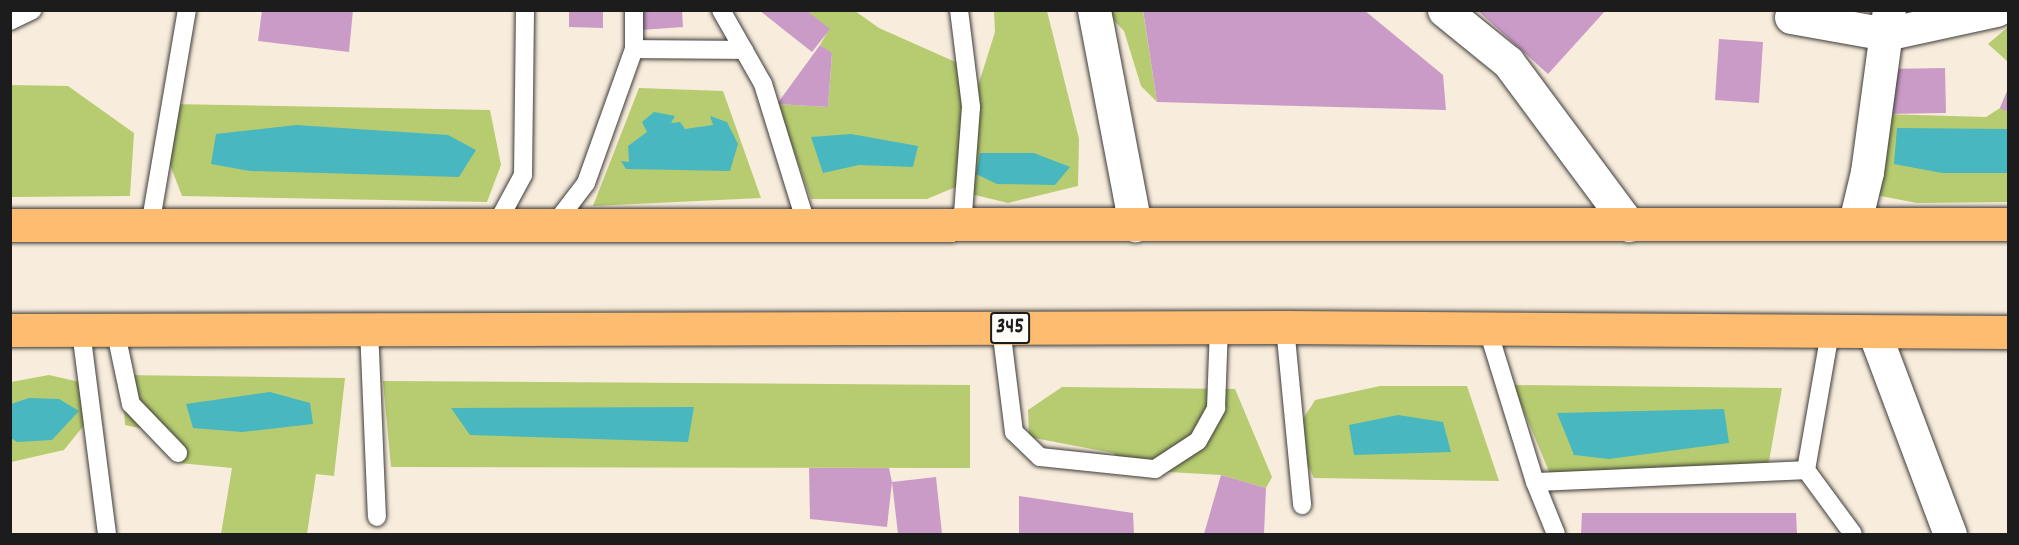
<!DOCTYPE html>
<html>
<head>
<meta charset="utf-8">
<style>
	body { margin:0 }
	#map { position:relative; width:2019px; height:545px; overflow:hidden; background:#f8eddc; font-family:Dekko,sans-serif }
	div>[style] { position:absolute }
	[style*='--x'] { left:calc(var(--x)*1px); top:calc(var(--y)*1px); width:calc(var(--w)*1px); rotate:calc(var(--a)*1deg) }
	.green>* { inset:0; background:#b7cc70 }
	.water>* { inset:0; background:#48b7bf }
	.building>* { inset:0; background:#cb9bc8 }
	.roads { filter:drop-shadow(0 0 2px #3d3b39) drop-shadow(0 0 2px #3d3b39) }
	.lane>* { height:18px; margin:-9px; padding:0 9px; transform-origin:9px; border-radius:9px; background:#fff }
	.street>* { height:33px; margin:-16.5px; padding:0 16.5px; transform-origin:16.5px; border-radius:16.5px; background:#fff }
	.primary>* { height:33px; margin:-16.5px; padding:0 16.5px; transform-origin:16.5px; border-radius:16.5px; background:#fdbc6f }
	span { translate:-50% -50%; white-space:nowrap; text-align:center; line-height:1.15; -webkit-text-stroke:4.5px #fdfcf7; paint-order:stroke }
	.shield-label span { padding:2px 4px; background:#fdfcf7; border:2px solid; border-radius:4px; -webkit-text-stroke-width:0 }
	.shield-label { font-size:21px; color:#1c1c1c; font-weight:700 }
	.frame { position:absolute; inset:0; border:12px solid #1c1c1c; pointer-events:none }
</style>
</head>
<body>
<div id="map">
	<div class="green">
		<div style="clip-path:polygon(806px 11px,855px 11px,879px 28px,969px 68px,972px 105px,995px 32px,994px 11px,1047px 11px,1079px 139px,1078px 186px,1008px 203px,963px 192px,963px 184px,927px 199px,811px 199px,777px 104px,828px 107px,832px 54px,820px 45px,829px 29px)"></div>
		<div style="clip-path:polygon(1105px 11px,1143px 11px,1157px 102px,1141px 86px,1124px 31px)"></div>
		<div style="clip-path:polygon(2008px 27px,2008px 62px,1988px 44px)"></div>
		<div style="clip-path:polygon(11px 85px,68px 86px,134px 133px,130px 196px,11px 197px)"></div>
		<div style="clip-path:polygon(639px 88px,723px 91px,761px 198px,593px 206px)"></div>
		<div style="clip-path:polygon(2008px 89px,2008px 202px,1917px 203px,1865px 193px,1885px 114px,1986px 117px,2000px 108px)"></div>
		<div style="clip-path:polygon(170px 104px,490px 110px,501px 165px,487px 202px,182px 196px,161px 141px)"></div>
		<div style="clip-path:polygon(49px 375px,84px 383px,93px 414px,64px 450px,11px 462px,11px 382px)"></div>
		<div style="clip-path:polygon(122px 375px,345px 378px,334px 476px,316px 474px,307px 534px,221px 534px,232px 468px,179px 463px,163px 433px,125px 425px)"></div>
		<div style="clip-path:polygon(383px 381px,970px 385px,970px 468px,391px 467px)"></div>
		<div style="clip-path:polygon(1513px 385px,1782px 388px,1766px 478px,1553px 481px)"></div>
		<div style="clip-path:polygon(1380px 386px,1467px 386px,1499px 481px,1314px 478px,1293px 435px,1315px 400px)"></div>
		<div style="clip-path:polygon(1062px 387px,1235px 389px,1272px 477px,1266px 488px,1221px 475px,1134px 470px,1113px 453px,1029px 437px,1028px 410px)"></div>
	</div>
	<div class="water">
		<div style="clip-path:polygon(654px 112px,675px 116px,671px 123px,680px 122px,685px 129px,713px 125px,710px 116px,727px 122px,738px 144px,730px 171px,626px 169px,621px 161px,629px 162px,628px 146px,647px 132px,642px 122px)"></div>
		<div style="clip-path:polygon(296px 125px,448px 135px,476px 150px,459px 177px,250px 171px,211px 164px,216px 134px)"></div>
		<div style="clip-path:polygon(1897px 128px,2008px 129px,2008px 173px,1942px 173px,1894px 164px)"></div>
		<div style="clip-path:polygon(851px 134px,918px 146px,913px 167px,859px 165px,823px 173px,811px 137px)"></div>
		<div style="clip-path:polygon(980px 153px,1034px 153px,1070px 167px,1055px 185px,997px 184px,976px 174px)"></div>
		<div style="clip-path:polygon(270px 392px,310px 403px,313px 424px,242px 432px,193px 428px,186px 404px)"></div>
		<div style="clip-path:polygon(29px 398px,59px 399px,79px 411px,52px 440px,17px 442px,11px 438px,11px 404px)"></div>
		<div style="clip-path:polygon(694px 407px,688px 442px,470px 435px,451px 408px)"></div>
		<div style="clip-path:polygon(1724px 409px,1729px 443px,1609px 459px,1574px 455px,1557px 413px)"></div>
		<div style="clip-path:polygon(1398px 415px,1443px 422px,1451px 452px,1354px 455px,1349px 425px)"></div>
	</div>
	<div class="building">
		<div style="clip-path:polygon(262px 10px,353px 10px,349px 52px,258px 41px)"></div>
		<div style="clip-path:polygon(569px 10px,603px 10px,603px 28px,569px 27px)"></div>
		<div style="clip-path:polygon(640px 10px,682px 10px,683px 27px,641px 30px)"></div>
		<div style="clip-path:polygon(759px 10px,806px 10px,830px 29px,812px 52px)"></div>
		<div style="clip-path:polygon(1143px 10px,1364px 10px,1443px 75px,1446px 110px,1157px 102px)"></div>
		<div style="clip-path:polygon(1477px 10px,1606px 10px,1548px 74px)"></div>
		<div style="clip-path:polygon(1719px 39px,1763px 42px,1759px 103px,1715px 100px)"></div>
		<div style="clip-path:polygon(820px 45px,832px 53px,828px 107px,777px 104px)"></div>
		<div style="clip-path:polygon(1945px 68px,1946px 113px,1885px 114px,1884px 69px)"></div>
		<div style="clip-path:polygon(2008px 89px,2008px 112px,2000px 108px)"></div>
		<div style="clip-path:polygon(809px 468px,889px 468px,892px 482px,936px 477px,942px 534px,898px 534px,892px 482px,887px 527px,810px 519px)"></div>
		<div style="clip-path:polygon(1221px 475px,1266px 488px,1264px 534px,1204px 534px)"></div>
		<div style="clip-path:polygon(1019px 496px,1133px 513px,1134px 534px,1019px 534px)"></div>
		<div style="clip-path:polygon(1582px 513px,1796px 513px,1797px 534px,1581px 534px)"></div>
	</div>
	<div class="roads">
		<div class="lane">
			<div style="--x:721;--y:10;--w:85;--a:60.4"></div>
			<div style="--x:763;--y:84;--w:149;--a:72.8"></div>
			<div style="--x:959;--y:10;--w:98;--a:82.9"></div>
			<div style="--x:971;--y:107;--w:119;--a:94.3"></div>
			<div style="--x:10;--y:21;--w:25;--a:-26"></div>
			<div style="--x:634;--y:49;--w:110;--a:0.5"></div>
			<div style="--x:496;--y:225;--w:57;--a:-61.6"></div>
			<div style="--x:523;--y:175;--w:165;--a:-89.3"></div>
			<div style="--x:554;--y:225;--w:53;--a:-52.7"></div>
			<div style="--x:586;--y:183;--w:142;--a:-70.3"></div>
			<div style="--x:634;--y:49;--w:39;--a:-90"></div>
			<div style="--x:150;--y:226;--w:219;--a:-80.3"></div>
			<div style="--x:1285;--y:327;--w:179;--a:84.5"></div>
			<div style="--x:1487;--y:327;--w:162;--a:72.8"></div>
			<div style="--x:1535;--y:482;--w:271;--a:-2.5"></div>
			<div style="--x:1806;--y:470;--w:139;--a:-80.1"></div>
			<div style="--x:369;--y:328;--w:189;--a:87.6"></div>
			<div style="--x:1001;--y:328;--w:105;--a:82.9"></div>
			<div style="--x:1014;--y:432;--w:36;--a:44"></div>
			<div style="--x:1040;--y:457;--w:116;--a:6"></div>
			<div style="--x:1155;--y:469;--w:51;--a:-33.1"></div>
			<div style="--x:1198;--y:441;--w:38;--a:-61"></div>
			<div style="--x:1216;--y:408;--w:81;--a:-87.9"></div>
			<div style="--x:115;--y:329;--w:77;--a:78"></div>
			<div style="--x:131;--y:404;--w:68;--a:46.2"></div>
			<div style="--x:81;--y:331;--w:205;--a:82.7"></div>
			<div style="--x:1806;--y:470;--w:79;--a:53.7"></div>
			<div style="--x:1535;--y:482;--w:56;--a:68"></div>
		</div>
		<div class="street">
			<div style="--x:1094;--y:10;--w:219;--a:79.2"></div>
			<div style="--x:1444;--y:10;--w:82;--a:39.1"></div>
			<div style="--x:1508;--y:62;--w:203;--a:53.4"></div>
			<div style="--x:1791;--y:17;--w:97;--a:10.1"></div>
			<div style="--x:1886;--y:34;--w:113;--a:-12.3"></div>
			<div style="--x:1855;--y:222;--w:51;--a:-76.5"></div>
			<div style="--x:1867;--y:172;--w:163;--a:-82.3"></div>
			<div style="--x:1874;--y:332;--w:216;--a:69.4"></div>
		</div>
		<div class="primary">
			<div style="--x:10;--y:225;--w:1998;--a:-0.03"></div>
			<div style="--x:10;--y:330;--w:1275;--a:-0.13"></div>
			<div style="--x:1285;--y:327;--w:723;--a:0.4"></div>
		</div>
	</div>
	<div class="shield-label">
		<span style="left:1010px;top:328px">345</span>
	</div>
	<div class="frame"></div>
</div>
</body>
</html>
